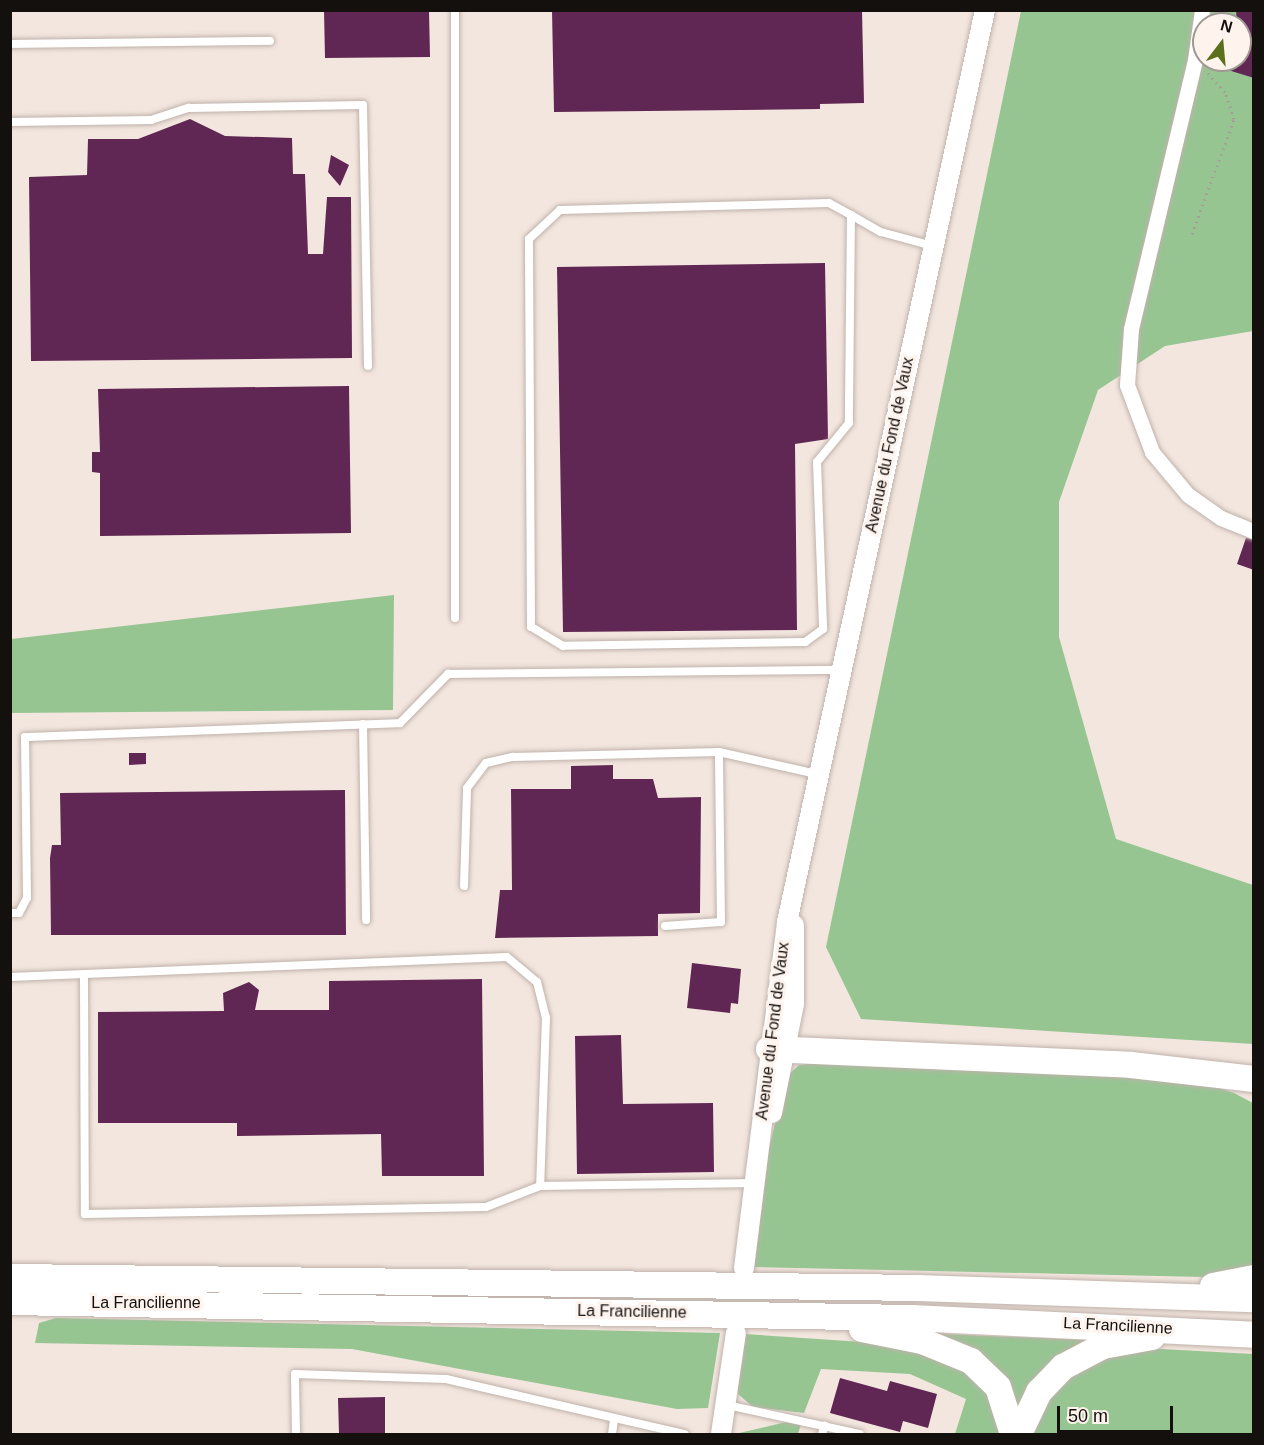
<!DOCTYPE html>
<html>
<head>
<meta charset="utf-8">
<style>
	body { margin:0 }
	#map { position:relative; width:1264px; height:1445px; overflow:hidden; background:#f3e6de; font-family:Arial,sans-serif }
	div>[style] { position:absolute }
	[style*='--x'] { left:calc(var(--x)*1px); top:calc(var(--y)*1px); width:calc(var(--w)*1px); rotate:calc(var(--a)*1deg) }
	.green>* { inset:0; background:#96c592 }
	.building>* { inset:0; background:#612754 }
	.path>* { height:3px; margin-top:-1.5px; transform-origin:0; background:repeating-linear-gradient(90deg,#a69c96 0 1.5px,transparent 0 6px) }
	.roads { filter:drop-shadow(0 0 2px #bfb2ab) drop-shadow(0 0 2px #bfb2ab) }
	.service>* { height:8px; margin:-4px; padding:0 4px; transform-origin:4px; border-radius:4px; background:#fff }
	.minor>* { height:15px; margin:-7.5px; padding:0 7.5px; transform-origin:7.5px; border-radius:7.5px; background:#fff }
	.tertiary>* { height:20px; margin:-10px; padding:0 10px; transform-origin:10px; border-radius:10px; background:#fff }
	.trunk>* { height:26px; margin:-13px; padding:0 13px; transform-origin:13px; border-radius:13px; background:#fff }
	span { translate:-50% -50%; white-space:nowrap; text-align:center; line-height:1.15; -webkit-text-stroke:6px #fef3ed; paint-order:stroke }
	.street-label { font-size:16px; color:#14100d }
	.frame { position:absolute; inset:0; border:12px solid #14100d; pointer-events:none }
	.north { position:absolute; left:1192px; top:12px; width:60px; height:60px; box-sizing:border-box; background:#fef3ed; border:2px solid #a09893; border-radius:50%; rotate:16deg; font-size:16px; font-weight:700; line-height:24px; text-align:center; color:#14100d }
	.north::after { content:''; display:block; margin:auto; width:21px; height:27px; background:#5c6f1d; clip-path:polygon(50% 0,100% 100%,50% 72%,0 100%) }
	.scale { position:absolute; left:1057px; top:1406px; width:116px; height:27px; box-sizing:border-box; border:3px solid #14100d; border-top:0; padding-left:8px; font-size:18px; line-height:21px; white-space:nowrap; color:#14100d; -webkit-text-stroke:4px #fef3ed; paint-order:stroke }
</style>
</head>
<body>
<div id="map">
	<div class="green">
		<div style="clip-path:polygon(evenodd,1021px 11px,1253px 11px,1253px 331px,1165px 346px,1098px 390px,1059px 502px,1059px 637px,1116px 839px,1253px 885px,1253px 1044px,861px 1019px,826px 947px,1021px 11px,1204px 24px,1240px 24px,1240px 60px,1204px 60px,1204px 24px)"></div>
		<div style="clip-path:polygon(394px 595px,393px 710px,11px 713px,11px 639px)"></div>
		<div style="clip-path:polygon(817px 1063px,1108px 1074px,1205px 1083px,1234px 1093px,1253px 1103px,1253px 1268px,1203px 1277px,754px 1267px,769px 1149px,786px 1077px,799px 1065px)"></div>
		<div style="clip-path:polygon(56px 1318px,278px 1323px,720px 1333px,708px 1408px,677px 1409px,352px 1349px,35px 1343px,39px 1323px)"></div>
		<div style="clip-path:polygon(744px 1334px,907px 1345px,942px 1354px,993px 1393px,1004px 1434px,955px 1434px,966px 1399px,910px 1374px,821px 1369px,804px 1413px,753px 1407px,738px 1394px,736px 1385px)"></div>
		<div style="clip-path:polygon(941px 1334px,1087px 1340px,1088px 1343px,1016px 1407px)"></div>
		<div style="clip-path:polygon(1161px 1349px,1253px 1354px,1253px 1434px,1024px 1434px,1067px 1374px,1113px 1352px)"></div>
		<div style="clip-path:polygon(786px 1422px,801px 1424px,798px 1434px,735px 1434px)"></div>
	</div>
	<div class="building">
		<div style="clip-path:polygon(324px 10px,429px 10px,430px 57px,325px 58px)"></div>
		<div style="clip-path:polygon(552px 10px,862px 10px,864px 103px,820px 104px,820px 109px,554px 112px)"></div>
		<div style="clip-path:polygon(1236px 10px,1254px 10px,1254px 78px,1228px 70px,1231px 60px,1240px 60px)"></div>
		<div style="clip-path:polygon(190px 119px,225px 136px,292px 138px,293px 174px,305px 174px,308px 254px,323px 254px,327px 197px,351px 197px,352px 358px,31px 361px,29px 177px,87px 175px,88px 139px,138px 139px)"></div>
		<div style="clip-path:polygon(331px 155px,349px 165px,340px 186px,328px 172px)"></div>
		<div style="clip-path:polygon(825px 263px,828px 439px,795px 444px,797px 630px,563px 632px,557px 267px)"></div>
		<div style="clip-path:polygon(349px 386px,351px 533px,100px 536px,100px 473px,92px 472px,92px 452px,100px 452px,98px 389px)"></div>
		<div style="clip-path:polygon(1246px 538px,1254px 540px,1254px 570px,1237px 564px)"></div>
		<div style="clip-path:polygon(129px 753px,146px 753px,146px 764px,129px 765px)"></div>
		<div style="clip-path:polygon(613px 765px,613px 779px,653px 779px,658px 798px,701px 797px,700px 913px,658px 914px,658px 936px,495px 938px,500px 890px,512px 890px,511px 789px,571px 789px,571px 766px)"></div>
		<div style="clip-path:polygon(345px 790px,346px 935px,51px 935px,50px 858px,52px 845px,61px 845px,60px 793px)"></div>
		<div style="clip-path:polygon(692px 963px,741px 969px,738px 1004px,731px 1003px,730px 1013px,687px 1008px)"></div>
		<div style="clip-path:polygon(482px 979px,484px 1176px,382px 1176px,381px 1134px,237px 1136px,237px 1123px,98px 1123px,98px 1012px,224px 1011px,223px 993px,249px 982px,259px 990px,255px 1010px,329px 1010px,329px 981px)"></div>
		<div style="clip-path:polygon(621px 1035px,623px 1104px,713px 1103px,714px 1172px,577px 1174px,575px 1036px)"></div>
		<div style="clip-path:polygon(840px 1378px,887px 1391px,890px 1381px,937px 1394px,928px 1428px,903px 1421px,900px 1432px,830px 1413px)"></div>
		<div style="clip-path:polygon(385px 1397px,385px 1434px,339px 1434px,338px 1398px)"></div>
	</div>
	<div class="path">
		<div style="--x:1192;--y:234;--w:122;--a:-69.9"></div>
		<div style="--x:1234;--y:119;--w:28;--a:-108"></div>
		<div style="--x:1225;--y:92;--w:27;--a:-132"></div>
	</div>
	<div class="roads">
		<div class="service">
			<div style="--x:10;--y:44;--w:260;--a:-0.7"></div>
			<div style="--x:10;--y:122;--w:141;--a:-0.8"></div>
			<div style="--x:151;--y:120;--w:40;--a:-18"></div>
			<div style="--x:189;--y:108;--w:174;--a:-1"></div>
			<div style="--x:363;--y:105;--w:261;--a:88.9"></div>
			<div style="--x:851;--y:215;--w:208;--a:90.6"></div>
			<div style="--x:849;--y:423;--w:50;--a:129.4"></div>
			<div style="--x:817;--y:462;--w:167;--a:87.9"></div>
			<div style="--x:823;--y:629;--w:22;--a:144"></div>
			<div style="--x:805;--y:642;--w:242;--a:179.1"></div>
			<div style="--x:563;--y:646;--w:37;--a:-149"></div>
			<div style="--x:531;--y:627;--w:388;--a:-90.3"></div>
			<div style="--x:529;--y:239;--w:42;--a:-43.1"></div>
			<div style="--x:560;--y:210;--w:269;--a:-1.5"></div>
			<div style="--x:829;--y:203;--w:25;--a:29"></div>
			<div style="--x:851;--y:215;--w:34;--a:30"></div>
			<div style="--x:881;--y:232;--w:54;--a:15.1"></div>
			<div style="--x:455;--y:618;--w:608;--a:-90"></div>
			<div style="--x:363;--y:724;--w:196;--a:89.1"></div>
			<div style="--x:464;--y:886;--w:98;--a:-88.2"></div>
			<div style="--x:467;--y:788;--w:31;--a:-53"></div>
			<div style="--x:486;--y:763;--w:28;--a:-13"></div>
			<div style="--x:513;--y:757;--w:206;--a:-1.4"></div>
			<div style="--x:719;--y:752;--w:100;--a:12.7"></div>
			<div style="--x:10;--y:913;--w:9;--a:0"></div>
			<div style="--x:19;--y:913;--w:17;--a:-62"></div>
			<div style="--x:27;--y:898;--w:161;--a:-90.7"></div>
			<div style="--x:25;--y:737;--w:375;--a:-2.1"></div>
			<div style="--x:400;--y:723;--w:69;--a:-45.6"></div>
			<div style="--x:448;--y:674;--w:393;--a:-0.6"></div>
			<div style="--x:665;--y:926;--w:56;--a:-4.1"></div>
			<div style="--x:721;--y:922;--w:170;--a:-90.7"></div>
			<div style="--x:84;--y:975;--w:239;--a:89.8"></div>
			<div style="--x:85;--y:1214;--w:401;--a:-1"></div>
			<div style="--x:486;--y:1207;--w:58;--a:-21.3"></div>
			<div style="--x:10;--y:977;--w:497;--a:-2.3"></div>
			<div style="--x:507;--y:957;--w:39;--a:40"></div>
			<div style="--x:537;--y:982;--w:37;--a:76"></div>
			<div style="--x:546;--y:1018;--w:168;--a:92"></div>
			<div style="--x:540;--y:1186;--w:215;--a:-0.8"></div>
			<div style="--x:727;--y:1405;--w:136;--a:12.3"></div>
			<div style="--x:296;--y:1434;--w:60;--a:-91"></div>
			<div style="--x:295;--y:1374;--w:151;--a:1.9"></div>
			<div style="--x:446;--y:1379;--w:245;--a:13"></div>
			<div style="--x:612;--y:1434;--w:15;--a:-82"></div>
			<div style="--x:822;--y:1434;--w:9;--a:-72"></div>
		</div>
		<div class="minor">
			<div style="--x:1202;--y:10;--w:50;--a:98"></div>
			<div style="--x:1195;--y:60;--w:277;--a:103.4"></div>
			<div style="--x:1131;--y:329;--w:56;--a:94.1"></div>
			<div style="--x:1127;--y:385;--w:72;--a:69.5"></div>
			<div style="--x:1152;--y:452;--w:56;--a:50.1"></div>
			<div style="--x:1188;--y:495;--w:40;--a:34.9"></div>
			<div style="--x:1221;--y:518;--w:35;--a:22"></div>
		</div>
		<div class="tertiary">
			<div style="--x:772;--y:1113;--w:111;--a:-78.6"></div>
			<div style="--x:794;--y:1004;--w:79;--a:-90"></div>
			<div style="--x:744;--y:1268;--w:349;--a:-82.9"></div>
			<div style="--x:787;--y:922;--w:933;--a:-77.75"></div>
			<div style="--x:721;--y:1434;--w:102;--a:-81.6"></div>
		</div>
		<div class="trunk">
			<div style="--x:769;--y:1049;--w:362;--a:2.5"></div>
			<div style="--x:1131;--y:1065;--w:124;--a:6.5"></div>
			<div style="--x:10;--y:1277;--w:907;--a:0.69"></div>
			<div style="--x:917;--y:1288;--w:337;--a:1.9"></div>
			<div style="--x:1213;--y:1286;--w:42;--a:-11"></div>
			<div style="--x:10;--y:1302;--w:902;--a:1.02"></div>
			<div style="--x:912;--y:1318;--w:342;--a:2.8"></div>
			<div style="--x:862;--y:1329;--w:61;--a:11.3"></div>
			<div style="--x:922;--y:1341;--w:53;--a:22.2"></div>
			<div style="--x:971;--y:1361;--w:37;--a:44"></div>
			<div style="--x:998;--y:1387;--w:49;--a:72.3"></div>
			<div style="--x:1019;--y:1434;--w:47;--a:-64.5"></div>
			<div style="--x:1039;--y:1392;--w:35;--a:-46"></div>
			<div style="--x:1063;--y:1367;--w:45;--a:-27.7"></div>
			<div style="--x:1103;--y:1346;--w:50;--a:-10.4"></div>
		</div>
	</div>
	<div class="street-label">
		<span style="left:890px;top:445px;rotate:-78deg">Avenue du Fond de Vaux</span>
		<span style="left:773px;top:1031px;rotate:-83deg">Avenue du Fond de Vaux</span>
		<span style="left:146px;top:1303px">La Francilienne</span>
		<span style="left:632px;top:1312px;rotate:1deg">La Francilienne</span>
		<span style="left:1118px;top:1326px;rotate:3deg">La Francilienne</span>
	</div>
	<div class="frame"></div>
	<div class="north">N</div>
	<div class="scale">50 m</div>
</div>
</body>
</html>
